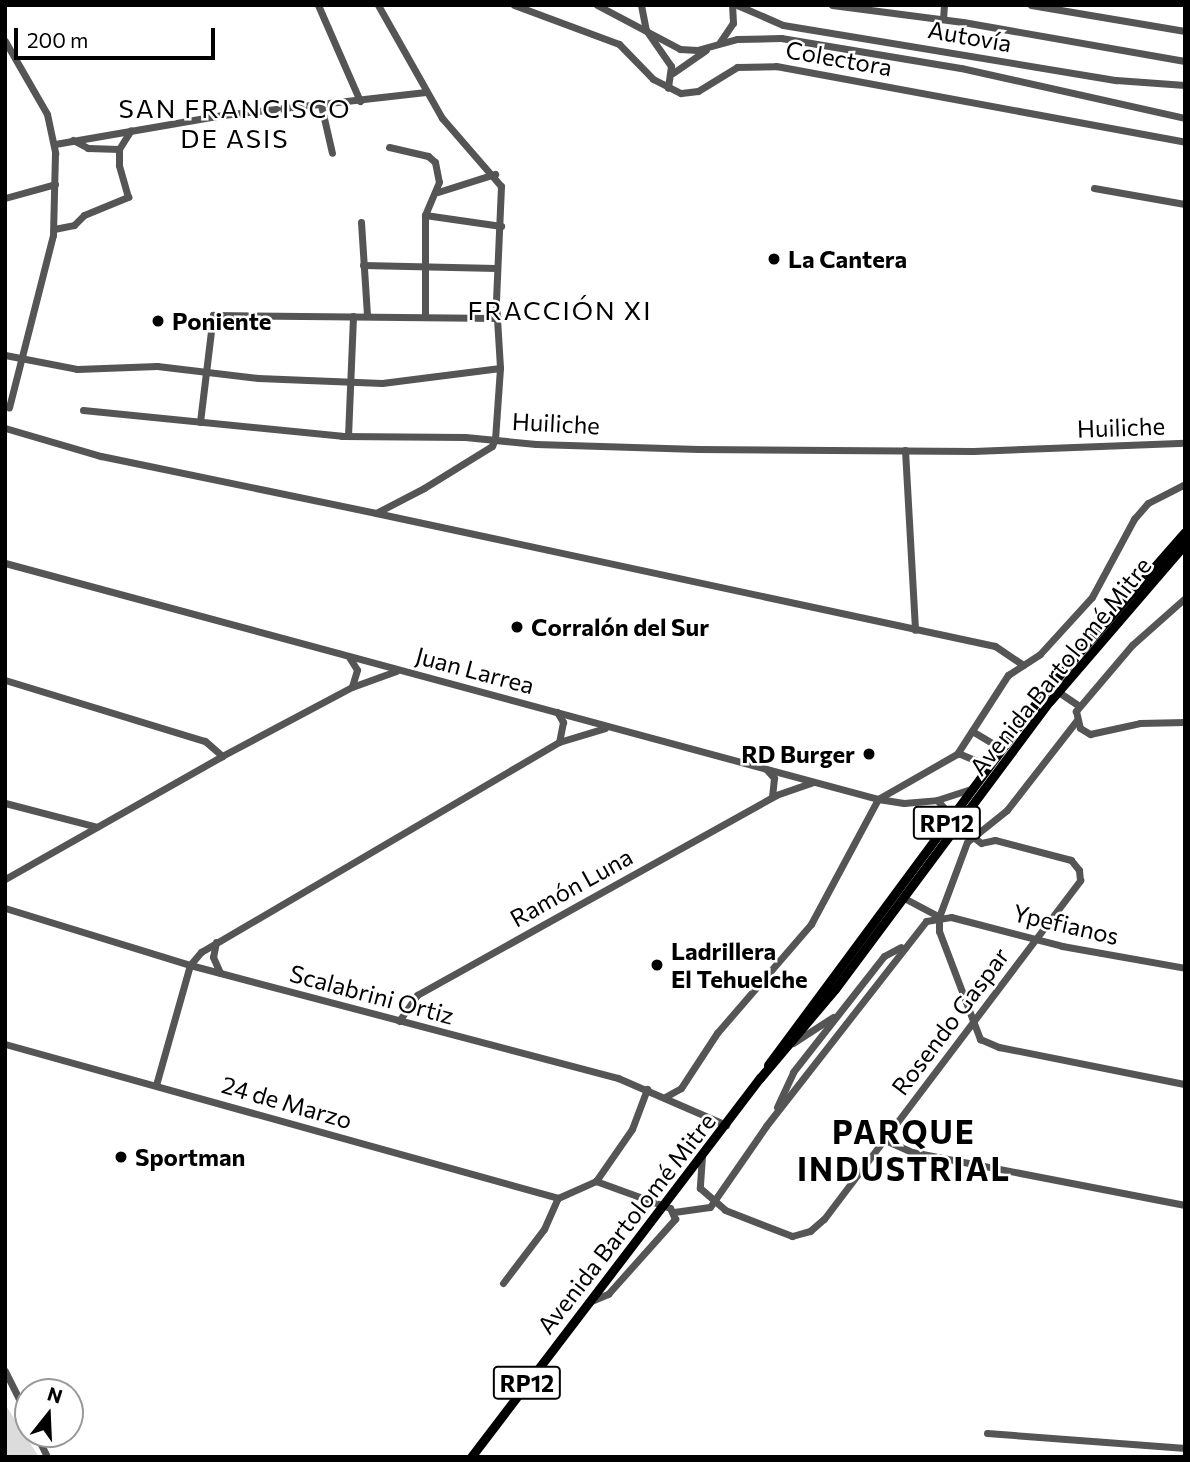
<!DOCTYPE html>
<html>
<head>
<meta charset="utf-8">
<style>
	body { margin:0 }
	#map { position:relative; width:1190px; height:1462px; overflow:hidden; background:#fff; font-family:Commissioner,sans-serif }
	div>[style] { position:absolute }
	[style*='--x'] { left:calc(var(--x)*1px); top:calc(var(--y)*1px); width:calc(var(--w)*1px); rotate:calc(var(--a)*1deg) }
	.green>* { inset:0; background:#dcdcdc }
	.minor>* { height:7px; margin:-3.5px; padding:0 3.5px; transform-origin:3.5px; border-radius:3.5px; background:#555 }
	.major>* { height:9px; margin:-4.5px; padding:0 4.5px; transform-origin:4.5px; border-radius:4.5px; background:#000 }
	.dots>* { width:19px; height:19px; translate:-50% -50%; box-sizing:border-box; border:4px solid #fff; border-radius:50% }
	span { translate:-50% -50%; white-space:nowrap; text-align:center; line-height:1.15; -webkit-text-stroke:5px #fff; paint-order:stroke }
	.shield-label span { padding:2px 5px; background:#fff; border:2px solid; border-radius:5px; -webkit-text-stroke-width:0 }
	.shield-label { font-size:23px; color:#000; font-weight:700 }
	.street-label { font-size:24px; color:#000 }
	.poi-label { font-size:24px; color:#000; font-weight:700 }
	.left { translate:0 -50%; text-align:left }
	.right { translate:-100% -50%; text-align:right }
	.neighbourhood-label { font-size:26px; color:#000; letter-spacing:2px }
	.district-label { font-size:32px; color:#000; font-weight:700; letter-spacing:2px }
	.frame { position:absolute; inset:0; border:7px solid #000; pointer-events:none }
	.north { position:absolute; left:14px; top:1378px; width:70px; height:70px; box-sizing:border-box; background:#fff; border:2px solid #999; border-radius:50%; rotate:18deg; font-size:19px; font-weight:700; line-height:28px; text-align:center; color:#000 }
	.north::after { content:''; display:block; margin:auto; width:24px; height:32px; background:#000; clip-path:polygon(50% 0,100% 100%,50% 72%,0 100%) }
	.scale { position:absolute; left:14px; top:28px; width:201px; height:32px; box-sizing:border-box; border:4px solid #000; border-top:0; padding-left:9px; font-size:21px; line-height:24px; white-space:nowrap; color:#000; -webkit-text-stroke:5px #fff; paint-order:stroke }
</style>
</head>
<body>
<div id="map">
	<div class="green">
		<div style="clip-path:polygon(5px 1404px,39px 1457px,5px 1457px)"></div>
	</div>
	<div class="minor">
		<div style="--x:318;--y:5;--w:105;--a:66.4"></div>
		<div style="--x:378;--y:5;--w:130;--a:60.5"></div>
		<div style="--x:442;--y:118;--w:90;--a:49.1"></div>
		<div style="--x:501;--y:186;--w:116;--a:92.5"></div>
		<div style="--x:496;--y:302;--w:66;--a:86.5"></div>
		<div style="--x:514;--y:5;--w:112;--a:20.4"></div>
		<div style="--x:619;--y:44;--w:49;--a:45.8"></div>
		<div style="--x:653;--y:79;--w:31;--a:27"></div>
		<div style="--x:681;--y:93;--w:17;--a:-7"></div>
		<div style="--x:698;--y:91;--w:46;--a:-31.6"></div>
		<div style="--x:737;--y:67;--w:39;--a:-1"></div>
		<div style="--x:776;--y:66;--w:416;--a:10.5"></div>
		<div style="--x:597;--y:5;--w:94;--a:27.9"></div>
		<div style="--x:680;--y:49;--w:17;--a:3"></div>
		<div style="--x:697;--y:50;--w:41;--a:-15.4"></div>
		<div style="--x:737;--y:39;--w:44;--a:-1.3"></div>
		<div style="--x:781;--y:38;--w:182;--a:9.5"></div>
		<div style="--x:961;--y:68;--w:230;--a:12.6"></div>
		<div style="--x:641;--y:5;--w:25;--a:79"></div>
		<div style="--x:646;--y:30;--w:44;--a:55.2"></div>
		<div style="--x:671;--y:66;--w:22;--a:98"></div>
		<div style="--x:737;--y:5;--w:50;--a:23.5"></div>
		<div style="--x:783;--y:25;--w:338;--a:9.4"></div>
		<div style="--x:1116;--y:80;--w:69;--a:4.1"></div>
		<div style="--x:832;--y:5;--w:132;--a:7.4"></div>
		<div style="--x:963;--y:22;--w:225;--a:10"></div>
		<div style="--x:1031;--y:5;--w:156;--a:9.6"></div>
		<div style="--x:943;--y:19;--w:14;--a:-86"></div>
		<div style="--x:5;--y:41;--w:84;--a:60.1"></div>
		<div style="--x:47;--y:114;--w:40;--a:78"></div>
		<div style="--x:55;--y:153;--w:82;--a:91.4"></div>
		<div style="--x:53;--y:235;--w:178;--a:104.3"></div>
		<div style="--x:720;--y:42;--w:23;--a:-56"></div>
		<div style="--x:733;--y:23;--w:18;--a:-93"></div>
		<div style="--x:673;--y:73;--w:40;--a:-34.9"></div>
		<div style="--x:321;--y:105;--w:49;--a:77.1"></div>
		<div style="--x:73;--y:140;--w:17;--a:28"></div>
		<div style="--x:88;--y:148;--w:31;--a:2"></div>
		<div style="--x:55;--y:144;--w:170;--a:-9.8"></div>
		<div style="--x:223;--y:115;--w:204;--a:-6.5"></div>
		<div style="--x:389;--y:147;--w:40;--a:13"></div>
		<div style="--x:428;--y:156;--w:9;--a:41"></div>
		<div style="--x:435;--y:162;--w:20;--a:79"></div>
		<div style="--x:439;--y:182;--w:36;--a:113"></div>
		<div style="--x:425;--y:215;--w:102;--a:90"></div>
		<div style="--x:1094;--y:188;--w:92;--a:10"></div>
		<div style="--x:438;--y:192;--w:60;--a:-17.5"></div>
		<div style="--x:5;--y:198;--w:52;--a:-15.6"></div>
		<div style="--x:425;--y:215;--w:77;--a:8.2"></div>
		<div style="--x:361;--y:222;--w:94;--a:86.3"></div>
		<div style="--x:54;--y:229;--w:20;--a:-11"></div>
		<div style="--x:74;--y:225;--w:14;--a:-45"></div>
		<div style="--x:84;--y:215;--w:48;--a:-22.2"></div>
		<div style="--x:128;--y:197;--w:33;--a:-106"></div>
		<div style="--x:119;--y:165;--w:16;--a:-90"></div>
		<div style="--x:119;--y:149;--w:22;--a:-58"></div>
		<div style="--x:363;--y:265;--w:133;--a:1.3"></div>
		<div style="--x:5;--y:355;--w:73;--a:11"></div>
		<div style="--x:77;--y:369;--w:80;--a:-2.1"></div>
		<div style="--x:157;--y:366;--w:102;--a:6.8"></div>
		<div style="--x:258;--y:378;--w:124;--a:2.3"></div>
		<div style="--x:382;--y:383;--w:119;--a:-7.2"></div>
		<div style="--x:500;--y:368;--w:71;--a:94"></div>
		<div style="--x:83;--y:410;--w:260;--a:5.7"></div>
		<div style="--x:342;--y:436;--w:123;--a:0.5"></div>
		<div style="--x:465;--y:437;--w:71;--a:5.6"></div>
		<div style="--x:536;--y:444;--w:162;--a:1.8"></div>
		<div style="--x:698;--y:449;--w:275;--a:0.4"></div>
		<div style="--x:973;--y:451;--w:212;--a:-2.2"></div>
		<div style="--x:200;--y:422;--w:108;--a:-83.1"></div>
		<div style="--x:213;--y:315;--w:285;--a:0.6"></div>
		<div style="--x:5;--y:428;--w:100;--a:16.3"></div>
		<div style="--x:101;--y:456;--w:281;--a:11.7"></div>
		<div style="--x:376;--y:513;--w:54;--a:-27.5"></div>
		<div style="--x:424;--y:488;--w:80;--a:-31.7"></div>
		<div style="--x:492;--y:446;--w:8;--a:-67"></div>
		<div style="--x:348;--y:436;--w:120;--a:-87.6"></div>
		<div style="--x:905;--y:450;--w:180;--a:86.8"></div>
		<div style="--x:376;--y:513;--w:633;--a:12.13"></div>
		<div style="--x:995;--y:646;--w:34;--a:34"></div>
		<div style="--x:5;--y:563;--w:904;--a:15.13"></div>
		<div style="--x:878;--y:799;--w:26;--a:9"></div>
		<div style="--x:904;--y:803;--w:33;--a:-5"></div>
		<div style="--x:1185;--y:598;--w:71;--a:138.4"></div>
		<div style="--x:1132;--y:645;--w:87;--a:130.3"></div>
		<div style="--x:1076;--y:711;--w:17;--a:77"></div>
		<div style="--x:1080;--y:728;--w:12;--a:31"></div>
		<div style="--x:1090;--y:734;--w:51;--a:-12.4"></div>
		<div style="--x:1140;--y:723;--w:45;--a:-1.3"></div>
		<div style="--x:349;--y:657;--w:15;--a:58"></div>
		<div style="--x:357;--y:670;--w:17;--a:107"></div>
		<div style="--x:5;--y:680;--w:209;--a:17"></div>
		<div style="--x:205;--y:741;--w:23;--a:41"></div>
		<div style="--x:1057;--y:691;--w:25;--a:34"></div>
		<div style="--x:557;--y:712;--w:12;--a:59"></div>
		<div style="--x:563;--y:722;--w:20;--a:101"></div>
		<div style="--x:1077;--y:720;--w:114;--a:127.9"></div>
		<div style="--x:1007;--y:810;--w:51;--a:141.3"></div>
		<div style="--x:967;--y:842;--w:80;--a:110.5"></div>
		<div style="--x:939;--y:917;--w:14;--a:90"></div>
		<div style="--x:939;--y:931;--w:116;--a:69.2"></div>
		<div style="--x:980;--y:1039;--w:21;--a:23"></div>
		<div style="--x:999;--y:1047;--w:190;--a:11.3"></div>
		<div style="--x:972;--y:731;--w:35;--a:31"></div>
		<div style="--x:958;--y:753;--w:34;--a:23"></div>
		<div style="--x:766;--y:769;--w:12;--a:48"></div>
		<div style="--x:774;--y:778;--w:19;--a:96"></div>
		<div style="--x:5;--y:803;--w:95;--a:14.6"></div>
		<div style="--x:943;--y:826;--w:16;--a:-79"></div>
		<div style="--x:946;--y:810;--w:13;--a:-132"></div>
		<div style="--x:937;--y:800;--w:38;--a:-18"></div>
		<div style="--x:5;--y:879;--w:249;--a:-29.5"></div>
		<div style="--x:222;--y:756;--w:147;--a:-28"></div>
		<div style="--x:352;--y:687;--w:47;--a:-20"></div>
		<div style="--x:904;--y:898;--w:40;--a:28"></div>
		<div style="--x:5;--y:908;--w:194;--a:17.1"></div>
		<div style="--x:190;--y:965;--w:443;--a:14.8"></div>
		<div style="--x:618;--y:1078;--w:118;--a:23.5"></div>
		<div style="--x:216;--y:942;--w:15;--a:101"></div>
		<div style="--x:213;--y:957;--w:17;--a:66"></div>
		<div style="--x:399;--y:1021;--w:32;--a:-55"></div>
		<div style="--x:417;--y:995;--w:411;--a:-29.1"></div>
		<div style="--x:776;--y:795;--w:39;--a:-19"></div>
		<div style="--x:793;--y:1043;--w:48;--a:-33"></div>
		<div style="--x:5;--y:1044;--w:574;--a:15.56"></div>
		<div style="--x:156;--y:1085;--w:125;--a:-74.2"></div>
		<div style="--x:190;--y:965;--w:17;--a:-50"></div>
		<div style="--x:201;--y:952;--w:415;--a:-30.4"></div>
		<div style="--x:559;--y:742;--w:48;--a:-16.9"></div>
		<div style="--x:665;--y:1097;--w:18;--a:-29"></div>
		<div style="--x:681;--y:1088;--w:66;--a:-56.8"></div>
		<div style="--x:717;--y:1033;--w:144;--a:-49.2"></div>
		<div style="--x:811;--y:924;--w:142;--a:-61.8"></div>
		<div style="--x:878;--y:799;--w:91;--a:-29.7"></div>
		<div style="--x:957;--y:754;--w:94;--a:-57.2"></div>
		<div style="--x:1008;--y:675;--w:38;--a:-33"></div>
		<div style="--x:1040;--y:654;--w:77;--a:-47.6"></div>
		<div style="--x:1092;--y:597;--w:89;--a:-61.7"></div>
		<div style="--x:1134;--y:519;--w:21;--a:-49"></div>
		<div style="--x:1148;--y:503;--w:42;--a:-27.2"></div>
		<div style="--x:777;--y:1107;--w:38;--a:-65"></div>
		<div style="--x:793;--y:1072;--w:147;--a:-51.9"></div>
		<div style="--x:884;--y:956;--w:19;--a:-28"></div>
		<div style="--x:885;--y:1140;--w:30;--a:24"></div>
		<div style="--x:912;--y:1152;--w:278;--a:11"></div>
		<div style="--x:702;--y:1156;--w:32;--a:94"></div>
		<div style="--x:700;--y:1188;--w:33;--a:41"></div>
		<div style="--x:725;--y:1210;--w:72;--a:21.2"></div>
		<div style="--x:792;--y:1236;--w:19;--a:-16"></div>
		<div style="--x:810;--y:1231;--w:18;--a:-41"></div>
		<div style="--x:824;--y:1219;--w:425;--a:-52.9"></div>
		<div style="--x:1080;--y:880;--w:10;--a:-96"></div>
		<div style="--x:1079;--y:870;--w:13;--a:-129"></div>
		<div style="--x:1071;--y:860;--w:79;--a:-165.3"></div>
		<div style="--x:995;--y:840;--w:14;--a:168"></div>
		<div style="--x:981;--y:843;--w:11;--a:-142"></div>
		<div style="--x:674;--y:1212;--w:36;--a:-8"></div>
		<div style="--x:710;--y:1207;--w:98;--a:-55.3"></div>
		<div style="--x:766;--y:1126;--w:260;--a:-52"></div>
		<div style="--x:926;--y:921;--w:25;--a:-9"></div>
		<div style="--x:951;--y:917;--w:115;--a:14.6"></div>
		<div style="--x:1062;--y:946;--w:125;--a:10.1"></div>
		<div style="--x:503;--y:1283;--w:68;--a:-52.8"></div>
		<div style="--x:544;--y:1229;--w:34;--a:-66"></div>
		<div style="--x:558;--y:1198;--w:42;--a:-24.1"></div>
		<div style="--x:596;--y:1181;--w:63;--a:-55.3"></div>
		<div style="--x:632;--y:1129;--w:43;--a:-69.4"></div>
		<div style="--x:589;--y:1302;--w:21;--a:-23"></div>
		<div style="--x:608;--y:1294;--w:101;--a:-48.2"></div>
		<div style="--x:675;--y:1219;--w:12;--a:-114"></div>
		<div style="--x:670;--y:1208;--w:79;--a:-160"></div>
		<div style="--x:5;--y:1371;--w:51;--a:63.4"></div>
		<div style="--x:987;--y:1433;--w:199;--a:4.3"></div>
		<div style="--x:36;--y:1434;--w:25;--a:64"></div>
	</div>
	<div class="major">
		<div style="--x:768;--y:1065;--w:462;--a:-53.5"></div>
		<div style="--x:1043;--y:694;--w:215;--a:-48.8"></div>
		<div style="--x:471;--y:1457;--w:477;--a:-52.7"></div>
		<div style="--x:760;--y:1078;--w:116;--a:-49.9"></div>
		<div style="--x:835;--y:989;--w:359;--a:-53.3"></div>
		<div style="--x:1050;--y:701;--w:207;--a:-49.3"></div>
	</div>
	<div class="dots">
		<div style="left:774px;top:259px;background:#000"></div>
		<div style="left:158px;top:321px;background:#000"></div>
		<div style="left:517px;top:627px;background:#000"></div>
		<div style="left:869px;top:754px;background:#000"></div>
		<div style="left:657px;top:965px;background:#000"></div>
		<div style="left:121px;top:1157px;background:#000"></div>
	</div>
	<div class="shield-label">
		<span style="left:947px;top:823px">RP12</span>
		<span style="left:527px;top:1383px">RP12</span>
	</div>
	<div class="street-label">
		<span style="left:970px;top:36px;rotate:10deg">Autovía</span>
		<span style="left:839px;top:58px;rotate:10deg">Colectora</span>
		<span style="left:556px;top:423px;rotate:3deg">Huiliche</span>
		<span style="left:1121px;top:427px;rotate:-2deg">Huiliche</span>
		<span style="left:1060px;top:666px;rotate:-51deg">Avenida Bartolomé Mitre</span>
		<span style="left:475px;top:670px;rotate:15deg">Juan Larrea</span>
		<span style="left:571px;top:887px;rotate:-29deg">Ramón Luna</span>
		<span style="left:1066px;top:924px;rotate:13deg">Ypefianos</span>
		<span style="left:372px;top:994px;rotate:15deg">Scalabrini Ortiz</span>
		<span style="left:950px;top:1021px;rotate:-53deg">Rosendo Gaspar</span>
		<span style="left:287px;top:1102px;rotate:16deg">24 de Marzo</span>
		<span style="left:626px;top:1223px;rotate:-52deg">Avenida Bartolomé Mitre</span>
	</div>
	<div class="poi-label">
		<span class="left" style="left:788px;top:259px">La Cantera</span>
		<span class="left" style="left:172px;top:321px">Poniente</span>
		<span class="left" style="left:531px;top:627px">Corralón del Sur</span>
		<span class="right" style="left:855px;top:754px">RD Burger</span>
		<span class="left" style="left:671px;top:965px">Ladrillera<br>El Tehuelche</span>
		<span class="left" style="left:135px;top:1157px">Sportman</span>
	</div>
	<div class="neighbourhood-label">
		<span style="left:235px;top:123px">SAN FRANCISCO<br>DE ASIS</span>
		<span style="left:560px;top:310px">FRACCIÓN XI</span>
	</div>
	<div class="district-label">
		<span style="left:904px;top:1150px">PARQUE<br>INDUSTRIAL</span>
	</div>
	<div class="frame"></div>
	<div class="north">N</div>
	<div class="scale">200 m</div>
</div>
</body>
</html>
